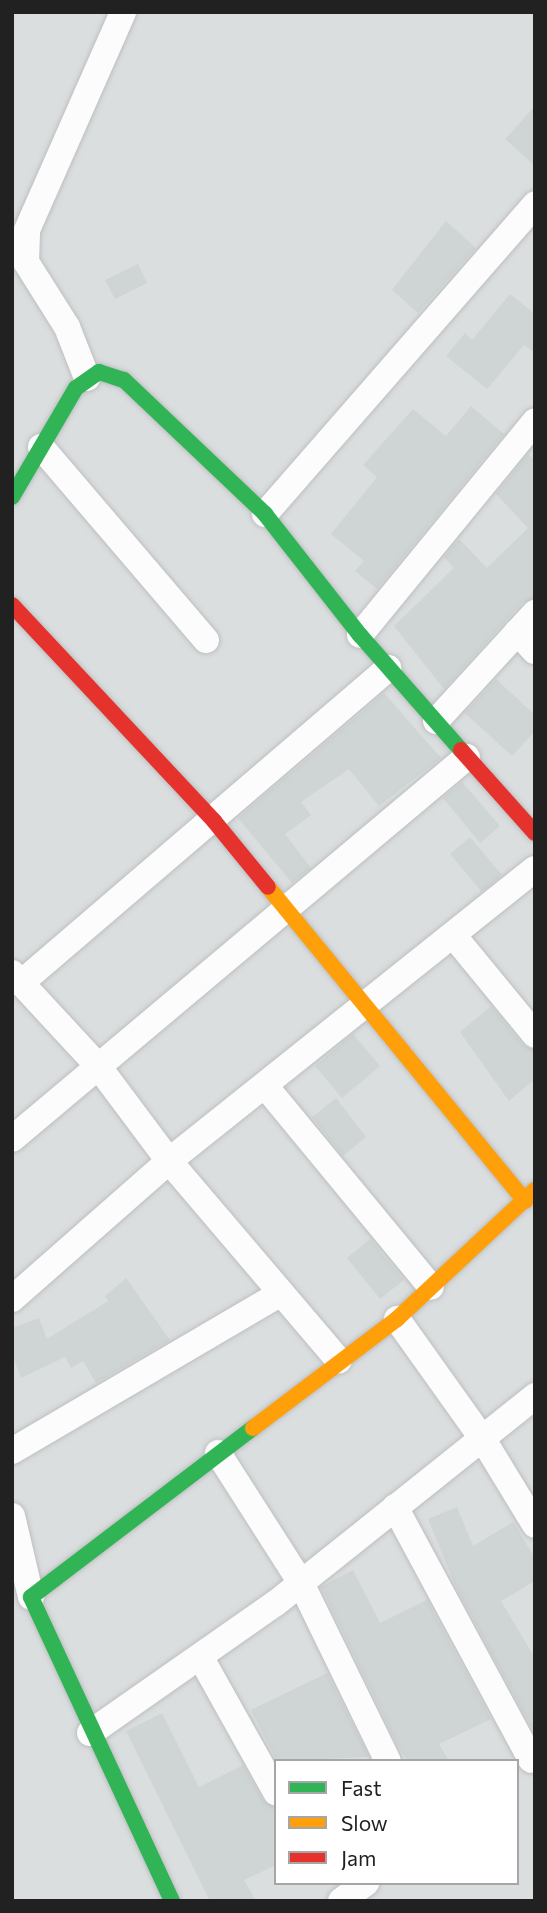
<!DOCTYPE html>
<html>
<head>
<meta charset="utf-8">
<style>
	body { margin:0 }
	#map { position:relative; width:547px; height:1913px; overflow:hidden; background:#eaeef0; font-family:Commissioner,sans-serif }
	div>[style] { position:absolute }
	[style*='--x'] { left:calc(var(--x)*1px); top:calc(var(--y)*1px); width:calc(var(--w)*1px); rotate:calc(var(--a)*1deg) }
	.residential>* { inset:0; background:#dbdedf }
	.building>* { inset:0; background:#cfd4d4 }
	.roads { filter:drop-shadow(0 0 2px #bdbfc0) drop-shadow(0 0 2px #bdbfc0) }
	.street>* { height:26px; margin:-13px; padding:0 13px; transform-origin:13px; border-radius:13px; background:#fcfcfd }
	.fast>* { height:16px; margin:-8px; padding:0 8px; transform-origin:8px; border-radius:8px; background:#30b455 }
	.slow>* { height:16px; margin:-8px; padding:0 8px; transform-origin:8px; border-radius:8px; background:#ff9f0a }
	.jam>* { height:16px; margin:-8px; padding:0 8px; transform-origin:8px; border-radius:8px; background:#e5322d }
	span { translate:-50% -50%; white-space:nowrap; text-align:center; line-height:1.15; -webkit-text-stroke:5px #fff; paint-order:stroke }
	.frame { position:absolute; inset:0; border:14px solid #212121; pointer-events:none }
	.legend { position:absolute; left:274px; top:1759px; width:245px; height:126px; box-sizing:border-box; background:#fff; border:2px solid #a6a6a6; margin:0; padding:9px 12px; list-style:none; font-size:21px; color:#212121 }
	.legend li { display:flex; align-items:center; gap:14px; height:35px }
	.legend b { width:35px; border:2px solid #a6a6a6 }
</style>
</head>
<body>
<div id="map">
	<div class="residential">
		<div style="clip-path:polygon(evenodd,12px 12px,535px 12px,535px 1901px,12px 1901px,12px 12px,276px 1761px,517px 1761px,517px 1883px,276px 1883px,276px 1761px)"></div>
	</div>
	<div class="building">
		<div style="clip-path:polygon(535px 106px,535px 166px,505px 139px)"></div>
		<div style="clip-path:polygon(446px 221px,476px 248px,418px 313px,392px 290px)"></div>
		<div style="clip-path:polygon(138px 264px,147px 283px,115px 299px,105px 280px)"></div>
		<div style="clip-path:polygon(510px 294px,535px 314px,535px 353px,524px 345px,487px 389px,446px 356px,465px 333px,472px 340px)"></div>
		<div style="clip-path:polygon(471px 406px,504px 434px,377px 589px,355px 571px,364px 561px,331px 534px,377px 477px,363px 465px,413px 409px,446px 436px)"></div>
		<div style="clip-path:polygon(528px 454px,535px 460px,535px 598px,523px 602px,444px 689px,394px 626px,454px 568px,444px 557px,459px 539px,487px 568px,528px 528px,496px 494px)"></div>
		<div style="clip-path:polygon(496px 679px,535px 715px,535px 731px,512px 756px,465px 713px)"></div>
		<div style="clip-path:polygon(384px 693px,441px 758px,379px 806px,349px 769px,301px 802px,311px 815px,285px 834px,311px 868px,292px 883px,238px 818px)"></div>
		<div style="clip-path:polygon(462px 782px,500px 826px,480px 843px,443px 798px)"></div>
		<div style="clip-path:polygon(470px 837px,502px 875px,482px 892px,450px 854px)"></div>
		<div style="clip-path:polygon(491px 1006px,523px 1045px,535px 1050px,535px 1079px,509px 1101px,460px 1032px)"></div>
		<div style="clip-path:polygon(353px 1034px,380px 1066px,342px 1098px,315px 1066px)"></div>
		<div style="clip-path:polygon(336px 1098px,366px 1137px,343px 1156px,312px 1117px)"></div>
		<div style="clip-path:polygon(370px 1239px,404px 1280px,380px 1299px,347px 1258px)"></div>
		<div style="clip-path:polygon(126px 1278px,170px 1340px,96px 1383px,83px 1361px,71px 1368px,65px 1357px,21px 1378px,12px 1354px,12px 1328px,39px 1318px,47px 1339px,108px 1301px,105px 1296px)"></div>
		<div style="clip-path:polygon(457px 1507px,473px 1546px,513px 1522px,535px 1558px,535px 1581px,501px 1601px,535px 1658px,535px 1734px,456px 1587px,428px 1519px)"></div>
		<div style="clip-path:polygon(353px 1570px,380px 1623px,427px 1600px,491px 1719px,439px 1744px,449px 1761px,408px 1761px,398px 1746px,321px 1587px)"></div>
		<div style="clip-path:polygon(327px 1673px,369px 1757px,277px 1761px,251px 1710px)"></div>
		<div style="clip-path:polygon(162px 1713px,199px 1787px,243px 1765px,263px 1800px,276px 1808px,276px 1865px,244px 1880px,256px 1901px,210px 1901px,126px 1731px)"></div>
	</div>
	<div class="roads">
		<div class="street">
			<div style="--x:87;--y:378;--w:55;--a:-111.4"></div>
			<div style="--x:67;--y:327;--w:77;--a:-122.2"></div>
			<div style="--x:26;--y:262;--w:32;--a:-88"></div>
			<div style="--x:27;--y:230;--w:238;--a:-66.2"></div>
			<div style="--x:41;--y:447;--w:254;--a:49.5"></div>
			<div style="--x:265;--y:514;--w:411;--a:-48.9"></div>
			<div style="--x:517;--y:632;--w:26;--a:47"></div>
			<div style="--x:360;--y:635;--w:276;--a:-50.7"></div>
			<div style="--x:436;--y:721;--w:147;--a:-47.5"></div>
			<div style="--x:453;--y:935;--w:129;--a:50.6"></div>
			<div style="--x:12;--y:973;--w:127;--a:47.2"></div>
			<div style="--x:98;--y:1066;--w:119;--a:53.2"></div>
			<div style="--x:169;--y:1161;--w:262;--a:49.6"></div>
			<div style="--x:21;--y:983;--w:484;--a:-40.6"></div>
			<div style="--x:266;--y:1087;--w:259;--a:50.5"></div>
			<div style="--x:12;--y:1139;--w:594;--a:-40.02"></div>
			<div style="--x:12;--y:1299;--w:209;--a:-41.3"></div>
			<div style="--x:169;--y:1161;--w:468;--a:-38.6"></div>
			<div style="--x:397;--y:1319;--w:150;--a:54.5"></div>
			<div style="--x:484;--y:1441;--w:98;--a:58.7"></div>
			<div style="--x:12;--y:1451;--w:312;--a:-30.4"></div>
			<div style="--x:218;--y:1453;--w:154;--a:57.4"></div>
			<div style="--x:301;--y:1583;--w:198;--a:64"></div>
			<div style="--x:395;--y:1507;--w:287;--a:61.7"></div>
			<div style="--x:12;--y:1516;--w:83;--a:76.8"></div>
			<div style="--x:201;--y:1658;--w:154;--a:60.8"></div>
			<div style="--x:90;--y:1733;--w:227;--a:-35"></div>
			<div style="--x:276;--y:1603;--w:332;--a:-38.6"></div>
			<div style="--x:341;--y:1901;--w:31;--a:-36"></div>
		</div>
		<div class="fast">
			<div style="--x:12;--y:497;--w:126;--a:-59.6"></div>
			<div style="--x:76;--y:388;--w:28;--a:-35"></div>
			<div style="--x:99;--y:372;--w:26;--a:18"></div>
			<div style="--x:124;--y:380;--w:195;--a:43.5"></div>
			<div style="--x:265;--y:514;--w:154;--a:51.9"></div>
			<div style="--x:360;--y:635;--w:153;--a:48.7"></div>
			<div style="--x:172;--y:1901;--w:335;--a:-114.9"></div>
			<div style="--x:31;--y:1597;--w:279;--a:-37.3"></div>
		</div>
		<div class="slow">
			<div style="--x:268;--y:887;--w:406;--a:50.7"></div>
			<div style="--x:253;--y:1428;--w:181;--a:-37.1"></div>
			<div style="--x:397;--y:1319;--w:189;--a:-43.1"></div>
		</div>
		<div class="jam">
			<div style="--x:12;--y:605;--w:296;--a:46.9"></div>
			<div style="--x:214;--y:821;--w:85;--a:50.7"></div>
			<div style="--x:461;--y:750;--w:111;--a:48.3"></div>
		</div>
	</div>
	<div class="frame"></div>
	<ul class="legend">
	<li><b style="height:9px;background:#30b455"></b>Fast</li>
	<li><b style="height:9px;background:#ff9f0a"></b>Slow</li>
	<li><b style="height:9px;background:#e5322d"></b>Jam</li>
	</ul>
</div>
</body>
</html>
